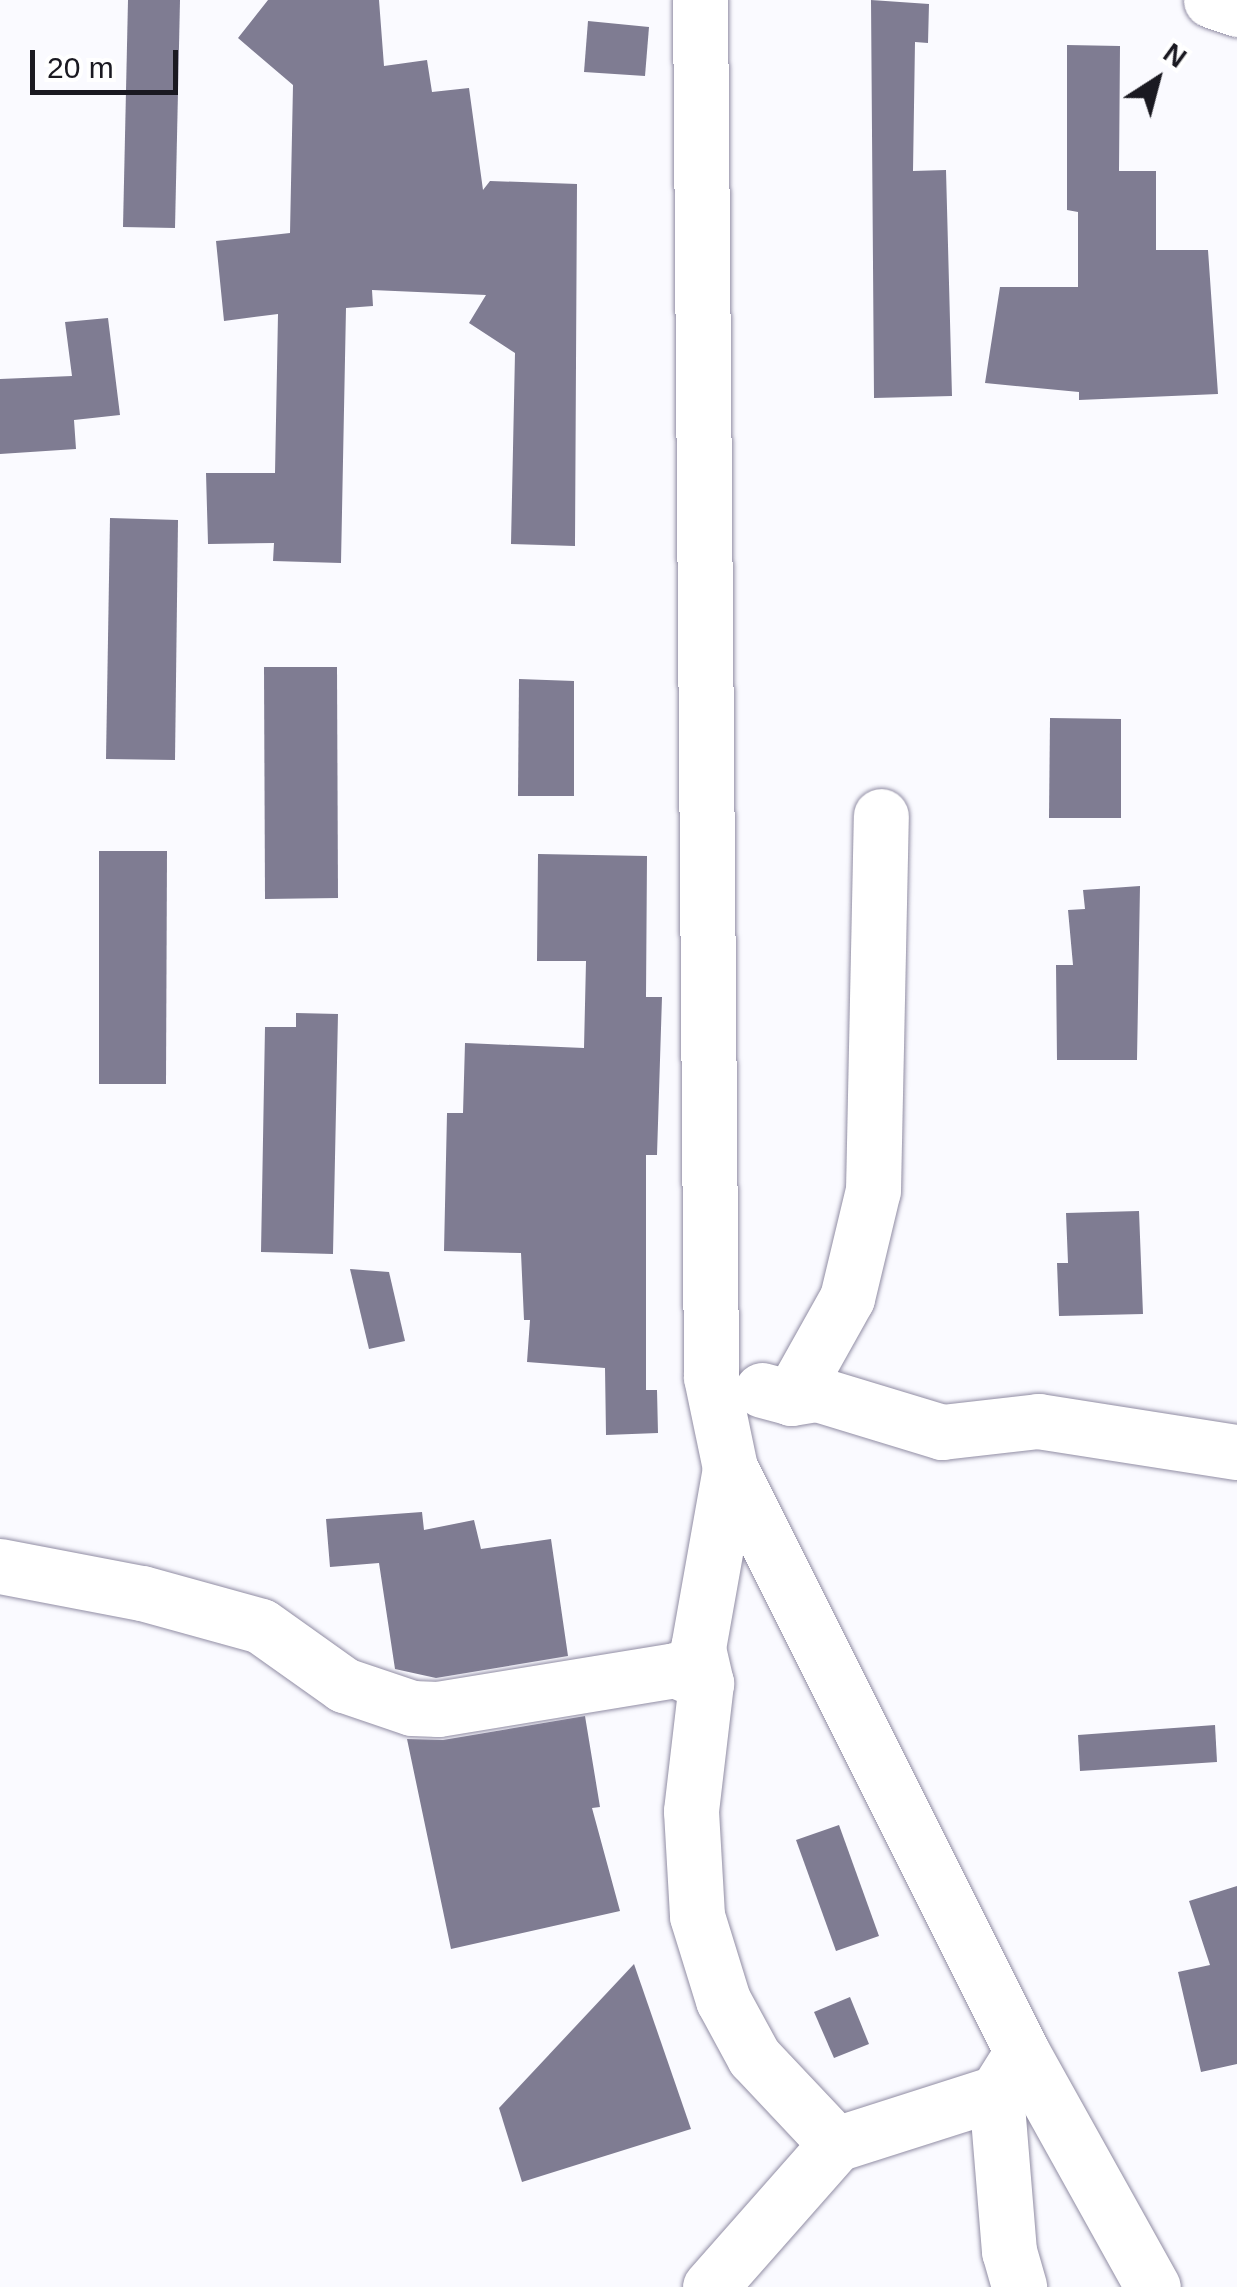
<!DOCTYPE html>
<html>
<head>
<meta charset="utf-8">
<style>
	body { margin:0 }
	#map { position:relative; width:1237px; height:2287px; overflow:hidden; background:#fafaff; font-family:Arial,sans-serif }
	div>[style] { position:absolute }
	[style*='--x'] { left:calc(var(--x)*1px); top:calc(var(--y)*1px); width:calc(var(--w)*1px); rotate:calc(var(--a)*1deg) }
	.building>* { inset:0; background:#7f7c92 }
	.roads { filter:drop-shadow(0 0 2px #918da4) drop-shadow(0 0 2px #918da4) }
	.street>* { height:55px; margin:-27.5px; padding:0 27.5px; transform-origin:27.5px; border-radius:27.5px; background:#fff }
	span { translate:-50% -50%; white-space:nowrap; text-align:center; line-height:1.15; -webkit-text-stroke:8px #fff; paint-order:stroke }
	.north { position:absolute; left:1107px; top:30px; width:100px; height:100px; -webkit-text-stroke:8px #fff; paint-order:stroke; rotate:36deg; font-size:28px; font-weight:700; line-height:40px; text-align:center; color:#1a1921 }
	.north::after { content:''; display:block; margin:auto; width:35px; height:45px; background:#1a1921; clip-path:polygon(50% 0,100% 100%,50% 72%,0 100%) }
	.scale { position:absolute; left:30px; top:50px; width:148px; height:45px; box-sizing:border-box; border:5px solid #1a1921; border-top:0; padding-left:12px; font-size:30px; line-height:35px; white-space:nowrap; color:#1a1921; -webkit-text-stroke:8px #fff; paint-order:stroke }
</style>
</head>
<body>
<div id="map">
	<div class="building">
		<div style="clip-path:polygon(128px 0,180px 0,175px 228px,123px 227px)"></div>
		<div style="clip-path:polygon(268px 0,379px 0,384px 66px,427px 60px,432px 92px,469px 88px,483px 190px,490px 181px,577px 184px,575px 546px,511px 544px,515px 353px,469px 323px,486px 295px,372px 290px,373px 306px,346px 308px,341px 563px,273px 561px,274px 543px,208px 544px,206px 473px,275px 473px,278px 314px,224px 321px,216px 241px,290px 233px,293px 85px,238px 38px)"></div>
		<div style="clip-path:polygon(871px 0,929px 4px,928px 43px,915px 42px,913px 171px,946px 170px,952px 396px,874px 398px)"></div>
		<div style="clip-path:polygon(588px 21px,649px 27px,645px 76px,584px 72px)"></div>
		<div style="clip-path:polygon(1067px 45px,1120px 46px,1119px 171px,1156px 171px,1156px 250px,1208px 250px,1218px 394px,1079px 400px,1079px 392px,985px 383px,1000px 287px,1078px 287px,1078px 212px,1067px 210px)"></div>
		<div style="clip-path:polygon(108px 318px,120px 415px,74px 420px,76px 449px,0 454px,0 379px,72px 376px,65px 322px)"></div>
		<div style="clip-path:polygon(110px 518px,178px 520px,175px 760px,106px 759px)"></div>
		<div style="clip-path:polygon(264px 667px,337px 667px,338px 898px,265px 899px)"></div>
		<div style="clip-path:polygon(519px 679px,574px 681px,574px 796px,518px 796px)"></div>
		<div style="clip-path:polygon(1050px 718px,1121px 719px,1121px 818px,1049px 818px)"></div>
		<div style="clip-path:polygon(99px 851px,167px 851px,166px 1084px,99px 1084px)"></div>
		<div style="clip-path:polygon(538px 854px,647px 856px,646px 997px,662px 997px,657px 1155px,646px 1155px,646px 1390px,657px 1390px,658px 1433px,606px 1435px,605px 1368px,527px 1362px,530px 1320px,524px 1320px,521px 1253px,444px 1251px,447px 1113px,463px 1113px,465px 1043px,584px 1048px,586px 961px,537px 961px)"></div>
		<div style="clip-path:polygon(1140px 886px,1137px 1060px,1057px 1060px,1056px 965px,1073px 965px,1068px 910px,1085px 909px,1083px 890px)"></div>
		<div style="clip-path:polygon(296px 1013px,338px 1014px,333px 1254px,261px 1252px,265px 1027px,296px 1027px)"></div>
		<div style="clip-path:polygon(1139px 1211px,1143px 1314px,1059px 1316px,1057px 1263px,1068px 1263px,1066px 1213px)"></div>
		<div style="clip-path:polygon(350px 1269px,389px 1272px,405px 1341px,369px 1349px)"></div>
		<div style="clip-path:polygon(422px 1512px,424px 1530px,474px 1520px,481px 1549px,551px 1539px,568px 1656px,436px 1678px,395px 1669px,379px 1563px,330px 1567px,326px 1519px)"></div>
		<div style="clip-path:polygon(585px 1716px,600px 1807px,592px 1808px,620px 1911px,451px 1949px,407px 1739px,443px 1740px)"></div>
		<div style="clip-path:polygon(1215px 1725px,1217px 1762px,1080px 1771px,1078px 1735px)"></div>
		<div style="clip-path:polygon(839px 1825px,879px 1936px,836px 1951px,796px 1840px)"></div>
		<div style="clip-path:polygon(1237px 1886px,1237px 2064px,1201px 2072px,1178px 1972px,1210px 1965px,1189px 1901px)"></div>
		<div style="clip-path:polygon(634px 1964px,691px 2129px,522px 2182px,499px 2108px)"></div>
		<div style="clip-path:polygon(850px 1997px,869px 2044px,834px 2058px,814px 2012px)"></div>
	</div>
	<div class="roads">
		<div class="street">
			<div style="--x:700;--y:0;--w:1377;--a:89.54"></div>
			<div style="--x:711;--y:1377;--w:93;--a:78.2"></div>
			<div style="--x:730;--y:1468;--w:653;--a:63.43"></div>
			<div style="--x:1022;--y:2052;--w:269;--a:60.9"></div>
			<div style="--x:1211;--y:0;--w:28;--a:19"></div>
			<div style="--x:762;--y:1390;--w:30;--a:15"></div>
			<div style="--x:791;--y:1398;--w:26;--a:-9"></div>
			<div style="--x:817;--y:1394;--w:131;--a:16.9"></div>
			<div style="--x:942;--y:1432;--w:97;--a:-6.5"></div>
			<div style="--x:1038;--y:1421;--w:201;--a:8.9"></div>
			<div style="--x:791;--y:1398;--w:115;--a:-60.8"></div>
			<div style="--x:847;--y:1298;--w:111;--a:-76.5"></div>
			<div style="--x:873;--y:1190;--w:374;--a:-88.8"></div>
			<div style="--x:0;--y:1566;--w:145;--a:10.8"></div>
			<div style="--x:142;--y:1593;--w:123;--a:15.5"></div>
			<div style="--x:261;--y:1626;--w:102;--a:35.4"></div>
			<div style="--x:344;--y:1685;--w:72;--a:18.7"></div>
			<div style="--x:412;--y:1708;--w:26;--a:2"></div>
			<div style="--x:438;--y:1709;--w:240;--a:-9.3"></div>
			<div style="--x:675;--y:1670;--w:34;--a:23"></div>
			<div style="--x:706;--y:1683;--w:36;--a:-103"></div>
			<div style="--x:698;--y:1648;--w:183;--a:-79.9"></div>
			<div style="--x:706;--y:1683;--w:129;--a:96.7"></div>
			<div style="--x:691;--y:1811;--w:105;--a:86.7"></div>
			<div style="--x:697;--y:1916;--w:88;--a:72.8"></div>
			<div style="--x:723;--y:2000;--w:65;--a:61.5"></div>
			<div style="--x:754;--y:2057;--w:120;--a:46.7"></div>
			<div style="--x:1015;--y:2063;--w:36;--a:122"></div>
			<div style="--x:996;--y:2093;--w:159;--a:85.3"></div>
			<div style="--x:1009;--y:2251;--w:37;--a:74"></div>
			<div style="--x:710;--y:2287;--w:191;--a:-48.6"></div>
			<div style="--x:836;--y:2144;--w:168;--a:-17.7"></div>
		</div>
	</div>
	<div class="north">N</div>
	<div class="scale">20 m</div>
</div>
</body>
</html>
